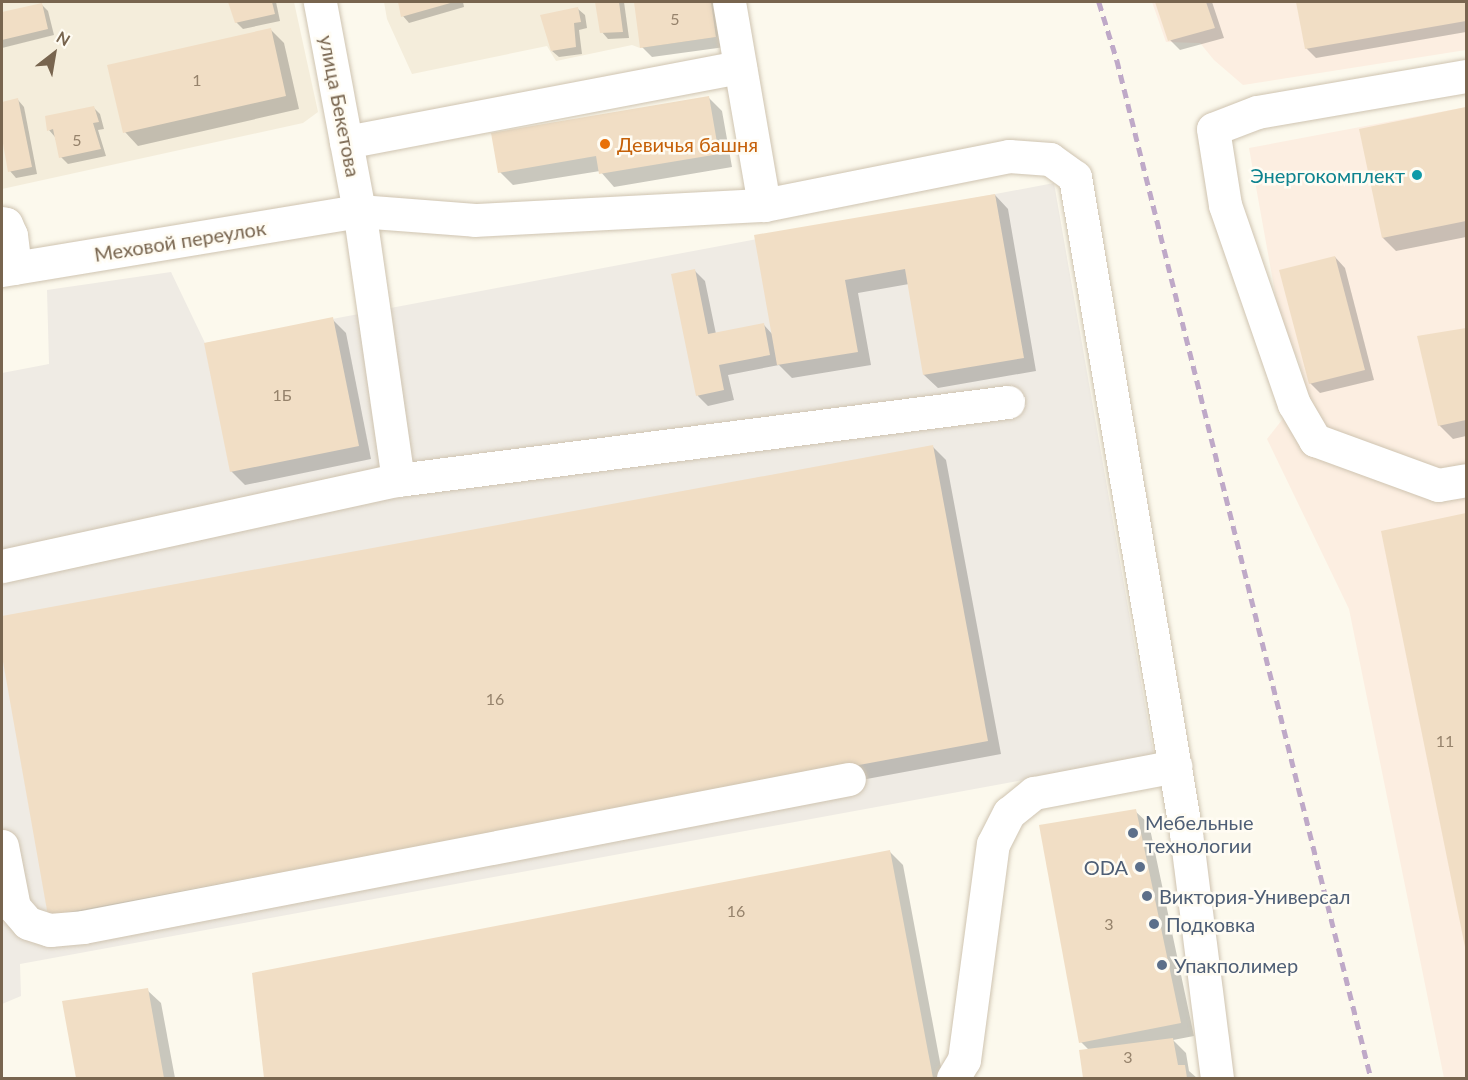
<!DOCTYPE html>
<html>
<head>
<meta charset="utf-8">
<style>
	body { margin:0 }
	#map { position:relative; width:1468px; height:1080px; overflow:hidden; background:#fcf9ed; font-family:Lato,sans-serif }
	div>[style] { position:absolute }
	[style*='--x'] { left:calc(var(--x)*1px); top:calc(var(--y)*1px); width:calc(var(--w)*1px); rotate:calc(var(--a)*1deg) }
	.residential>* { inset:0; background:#f4eddb }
	.commercial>* { inset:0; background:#fceee1 }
	.industrial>* { inset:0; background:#efebe4 }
	.shadow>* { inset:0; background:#0003 }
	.building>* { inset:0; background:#f1dec5 }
	.roads { filter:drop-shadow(0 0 2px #cfc4b1) drop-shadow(0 0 2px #cfc4b1) }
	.minor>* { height:33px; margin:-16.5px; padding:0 16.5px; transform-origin:16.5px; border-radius:16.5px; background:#fff }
	.rail>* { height:4.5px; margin-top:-2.25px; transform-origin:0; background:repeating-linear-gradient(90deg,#bfa9c8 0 9px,transparent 0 15px) }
	.dots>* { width:16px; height:16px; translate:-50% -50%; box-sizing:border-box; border:3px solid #fffcf3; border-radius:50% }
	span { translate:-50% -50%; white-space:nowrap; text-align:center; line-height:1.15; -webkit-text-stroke:5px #fffcf3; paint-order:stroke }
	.number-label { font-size:16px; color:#96836c }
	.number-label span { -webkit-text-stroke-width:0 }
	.street-label { font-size:20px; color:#78654f }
	.food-label { font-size:20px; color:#c56008 }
	.left { translate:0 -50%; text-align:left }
	.culture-label { font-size:20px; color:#0d838f }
	.right { translate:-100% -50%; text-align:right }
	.service-label { font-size:20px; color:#4e5e75 }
	.frame { position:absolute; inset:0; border:3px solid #78654f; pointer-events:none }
	.north { position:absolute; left:24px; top:24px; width:60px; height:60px; -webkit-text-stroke:4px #fffcf3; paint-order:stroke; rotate:31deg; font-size:16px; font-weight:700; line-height:24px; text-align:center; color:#78654f }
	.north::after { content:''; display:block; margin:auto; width:21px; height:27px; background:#78654f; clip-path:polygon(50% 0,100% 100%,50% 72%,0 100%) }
</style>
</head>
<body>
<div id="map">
	<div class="residential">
		<div style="clip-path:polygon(2px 2px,294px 2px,318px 112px,303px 123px,2px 189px)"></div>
		<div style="clip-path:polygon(384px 2px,719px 2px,724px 30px,716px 37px,640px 48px,632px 45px,556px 61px,547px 46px,412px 74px,387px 19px)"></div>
	</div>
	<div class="commercial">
		<div style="clip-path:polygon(1152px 2px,1466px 2px,1466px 50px,1243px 85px,1214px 60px,1200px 43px,1166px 42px)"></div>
		<div style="clip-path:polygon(1466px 107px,1466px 1078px,1444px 1078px,1349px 609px,1267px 439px,1306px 389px,1299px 361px,1281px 326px,1249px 148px)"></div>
	</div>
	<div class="industrial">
		<div style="clip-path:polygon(1054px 183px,1154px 756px,20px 964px,21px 996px,2px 1004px,2px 373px,49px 364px,47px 290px,171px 272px,205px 343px)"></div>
	</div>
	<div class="shadow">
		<div style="clip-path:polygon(230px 2px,276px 2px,280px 21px,243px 29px,236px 22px)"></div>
		<div style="clip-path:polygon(399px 2px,463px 2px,464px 7px,409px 23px,403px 16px)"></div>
		<div style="clip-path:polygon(596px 2px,624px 2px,629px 38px,608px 39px,602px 32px)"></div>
		<div style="clip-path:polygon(635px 2px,719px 2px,725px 47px,652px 57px,642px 47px)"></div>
		<div style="clip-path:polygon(1156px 2px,1212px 2px,1224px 38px,1180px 50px,1170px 40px)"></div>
		<div style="clip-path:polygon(1298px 2px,1466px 2px,1466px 32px,1316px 58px,1306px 48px)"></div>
		<div style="clip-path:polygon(42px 5px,48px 11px,54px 35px,2px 48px,2px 14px)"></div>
		<div style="clip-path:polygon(578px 9px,585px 15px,587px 28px,579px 30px,582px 54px,559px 57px,552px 51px)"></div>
		<div style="clip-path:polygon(270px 29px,284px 43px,299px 109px,138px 146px,125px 132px)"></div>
		<div style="clip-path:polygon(709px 98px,722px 111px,732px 167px,614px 187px,600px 171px,513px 185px,500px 172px)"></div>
		<div style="clip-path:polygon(18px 100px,24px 107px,37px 174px,16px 178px,10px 171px,2px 130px,2px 103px)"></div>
		<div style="clip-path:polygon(94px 108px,100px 114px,104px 129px,98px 130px,106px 156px,68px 164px,61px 157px,55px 137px,49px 130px)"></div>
		<div style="clip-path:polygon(1466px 109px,1466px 237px,1396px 251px,1383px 238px,1361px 131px)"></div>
		<div style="clip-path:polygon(995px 195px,1008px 209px,1036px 371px,938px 388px,924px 375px,909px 284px,858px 293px,871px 365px,792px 378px,779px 365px,728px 375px,734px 400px,708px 406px,698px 396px,673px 275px,695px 271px,705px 281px,716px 334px,764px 325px,773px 335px,756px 236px)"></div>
		<div style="clip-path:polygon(1335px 257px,1345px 268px,1374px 380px,1320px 393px,1310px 383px)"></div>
		<div style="clip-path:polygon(332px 319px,346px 333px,371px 459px,245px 485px,231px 471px)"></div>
		<div style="clip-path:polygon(1466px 330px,1466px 436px,1453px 439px,1439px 425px,1419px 338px)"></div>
		<div style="clip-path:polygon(933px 447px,946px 460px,1001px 754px,63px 929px,49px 915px,2px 647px,2px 617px)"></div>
		<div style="clip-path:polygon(1466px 515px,1466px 945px,1382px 532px)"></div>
		<div style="clip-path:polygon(1135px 811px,1149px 824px,1194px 1036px,1173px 1040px,1186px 1053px,1189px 1071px,1197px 1078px,1085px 1078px,1081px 1052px,1089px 1050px,1081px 1042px)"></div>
		<div style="clip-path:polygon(890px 852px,903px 865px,943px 1078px,265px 1078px,254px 974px)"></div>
		<div style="clip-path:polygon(147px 990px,161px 1003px,175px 1078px,78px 1078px,64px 1002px)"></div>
	</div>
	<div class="building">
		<div style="clip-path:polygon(228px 2px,272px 2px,275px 14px,235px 23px)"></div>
		<div style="clip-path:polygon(398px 2px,454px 2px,401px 17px)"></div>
		<div style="clip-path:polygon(595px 2px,619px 2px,623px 32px,600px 33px)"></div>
		<div style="clip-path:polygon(634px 2px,711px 2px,716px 37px,640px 48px)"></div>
		<div style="clip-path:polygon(1155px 2px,1206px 2px,1215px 28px,1168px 41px)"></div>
		<div style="clip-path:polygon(1296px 2px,1466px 2px,1466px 21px,1305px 49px)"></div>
		<div style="clip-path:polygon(42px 3px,48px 29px,2px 40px,2px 12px)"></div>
		<div style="clip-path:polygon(578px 7px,581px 22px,574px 23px,576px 47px,551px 51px,540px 15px)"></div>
		<div style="clip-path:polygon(271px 28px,286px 96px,123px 133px,107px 65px)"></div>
		<div style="clip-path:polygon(709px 96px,719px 154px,599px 174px,596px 156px,498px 173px,491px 133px)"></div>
		<div style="clip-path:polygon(18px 98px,32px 167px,8px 172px,2px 138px,2px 102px)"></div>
		<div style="clip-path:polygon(94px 106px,99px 122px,93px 123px,101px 149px,59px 158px,53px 129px,47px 131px,45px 116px)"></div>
		<div style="clip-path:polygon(1466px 107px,1466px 221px,1382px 238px,1359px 129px)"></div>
		<div style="clip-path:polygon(995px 194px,1024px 358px,923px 375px,905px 269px,845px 280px,858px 352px,777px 365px,754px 235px)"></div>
		<div style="clip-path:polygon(1335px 256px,1365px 370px,1309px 384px,1279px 270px)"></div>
		<div style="clip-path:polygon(695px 269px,708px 334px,764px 323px,770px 355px,719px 365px,724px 390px,696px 396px,671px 274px)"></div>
		<div style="clip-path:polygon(333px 317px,359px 446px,230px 472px,204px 343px)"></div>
		<div style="clip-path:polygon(1466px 328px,1466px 420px,1438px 426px,1417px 336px)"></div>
		<div style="clip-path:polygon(933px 445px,988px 741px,48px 916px,2px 656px,2px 616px)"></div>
		<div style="clip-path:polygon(1466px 513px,1466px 947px,1465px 947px,1381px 531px)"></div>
		<div style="clip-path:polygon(1136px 809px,1181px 1023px,1079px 1043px,1039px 825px)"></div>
		<div style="clip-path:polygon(890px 850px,933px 1078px,264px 1078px,252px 973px)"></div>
		<div style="clip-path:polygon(148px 988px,164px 1078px,76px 1078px,62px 1001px)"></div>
		<div style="clip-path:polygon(1173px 1038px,1178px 1065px,1185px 1065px,1187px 1078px,1083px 1078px,1079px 1050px)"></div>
	</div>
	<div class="roads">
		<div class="minor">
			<div style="--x:729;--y:2;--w:206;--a:80.2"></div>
			<div style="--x:1466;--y:76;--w:212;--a:170.2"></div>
			<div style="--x:1257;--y:112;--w:47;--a:158.9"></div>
			<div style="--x:1213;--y:129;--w:77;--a:81"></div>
			<div style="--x:1225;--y:205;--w:211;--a:70.9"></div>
			<div style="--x:1294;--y:404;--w:42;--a:59.7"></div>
			<div style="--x:1315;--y:440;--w:131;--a:20.1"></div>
			<div style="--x:1438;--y:485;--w:28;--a:-10"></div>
			<div style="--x:346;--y:142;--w:401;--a:-10.8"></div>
			<div style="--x:2;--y:223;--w:4;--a:14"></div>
			<div style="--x:6;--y:224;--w:12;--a:66"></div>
			<div style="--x:11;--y:235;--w:33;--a:83"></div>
			<div style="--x:2;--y:270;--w:362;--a:-9.4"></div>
			<div style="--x:359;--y:211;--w:116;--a:4.4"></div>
			<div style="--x:475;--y:220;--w:289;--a:-3"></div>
			<div style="--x:764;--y:205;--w:250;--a:-11.3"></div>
			<div style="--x:1009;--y:156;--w:41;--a:4.2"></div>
			<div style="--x:1050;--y:159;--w:31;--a:36"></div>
			<div style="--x:1075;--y:177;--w:665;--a:80.4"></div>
			<div style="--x:1186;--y:833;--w:247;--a:82.8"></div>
			<div style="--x:398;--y:480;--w:615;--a:-7.29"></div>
			<div style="--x:2;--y:566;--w:405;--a:-12.3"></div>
			<div style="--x:398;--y:480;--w:272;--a:-98.2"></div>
			<div style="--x:359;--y:211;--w:213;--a:-100.6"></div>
			<div style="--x:2;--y:846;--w:62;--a:78.9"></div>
			<div style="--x:14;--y:907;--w:21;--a:49"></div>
			<div style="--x:28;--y:923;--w:23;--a:18"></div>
			<div style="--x:50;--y:930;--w:33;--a:-5"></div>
			<div style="--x:83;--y:927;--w:780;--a:-10.94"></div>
			<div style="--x:953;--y:1078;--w:21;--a:-59"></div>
			<div style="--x:964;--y:1060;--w:218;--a:-82.4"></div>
			<div style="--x:993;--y:844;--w:35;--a:-63"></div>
			<div style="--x:1009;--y:813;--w:32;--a:-39"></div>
			<div style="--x:1034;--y:793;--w:144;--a:-10.8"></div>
		</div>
	</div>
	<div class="rail">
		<div style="--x:1099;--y:2;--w:61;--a:72.8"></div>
		<div style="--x:1117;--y:60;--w:1049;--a:75.99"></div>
	</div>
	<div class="dots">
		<div style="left:605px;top:144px;background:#e8710a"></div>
		<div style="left:1417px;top:175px;background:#0f9aa8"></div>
		<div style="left:1133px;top:833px;background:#5c6f8a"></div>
		<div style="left:1140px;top:867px;background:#5c6f8a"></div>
		<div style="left:1147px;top:896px;background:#5c6f8a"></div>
		<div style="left:1154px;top:924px;background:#5c6f8a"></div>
		<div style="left:1162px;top:965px;background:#5c6f8a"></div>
	</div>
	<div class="number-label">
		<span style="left:675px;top:19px">5</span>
		<span style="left:197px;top:80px">1</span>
		<span style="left:77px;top:140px">5</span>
		<span style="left:282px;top:395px">1Б</span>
		<span style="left:495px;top:699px">16</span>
		<span style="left:1445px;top:741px">11</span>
		<span style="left:736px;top:911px">16</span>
		<span style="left:1109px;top:924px">3</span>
		<span style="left:1128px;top:1057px">3</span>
	</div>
	<div class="street-label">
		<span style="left:340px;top:106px;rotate:79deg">улица Бекетова</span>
		<span style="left:180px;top:241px;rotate:-9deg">Меховой переулок</span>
	</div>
	<div class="food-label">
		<span class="left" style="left:617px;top:144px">Девичья башня</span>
	</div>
	<div class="culture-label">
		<span class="right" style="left:1405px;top:175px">Энергокомплект</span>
	</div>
	<div class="service-label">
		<span class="left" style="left:1145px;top:834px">Мебельные<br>технологии</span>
		<span class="right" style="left:1128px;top:867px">ODA</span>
		<span class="left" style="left:1159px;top:896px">Виктория-Универсал</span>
		<span class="left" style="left:1166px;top:924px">Подковка</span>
		<span class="left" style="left:1174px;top:965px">Упакполимер</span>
	</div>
	<div class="frame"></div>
	<div class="north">N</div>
</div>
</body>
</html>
